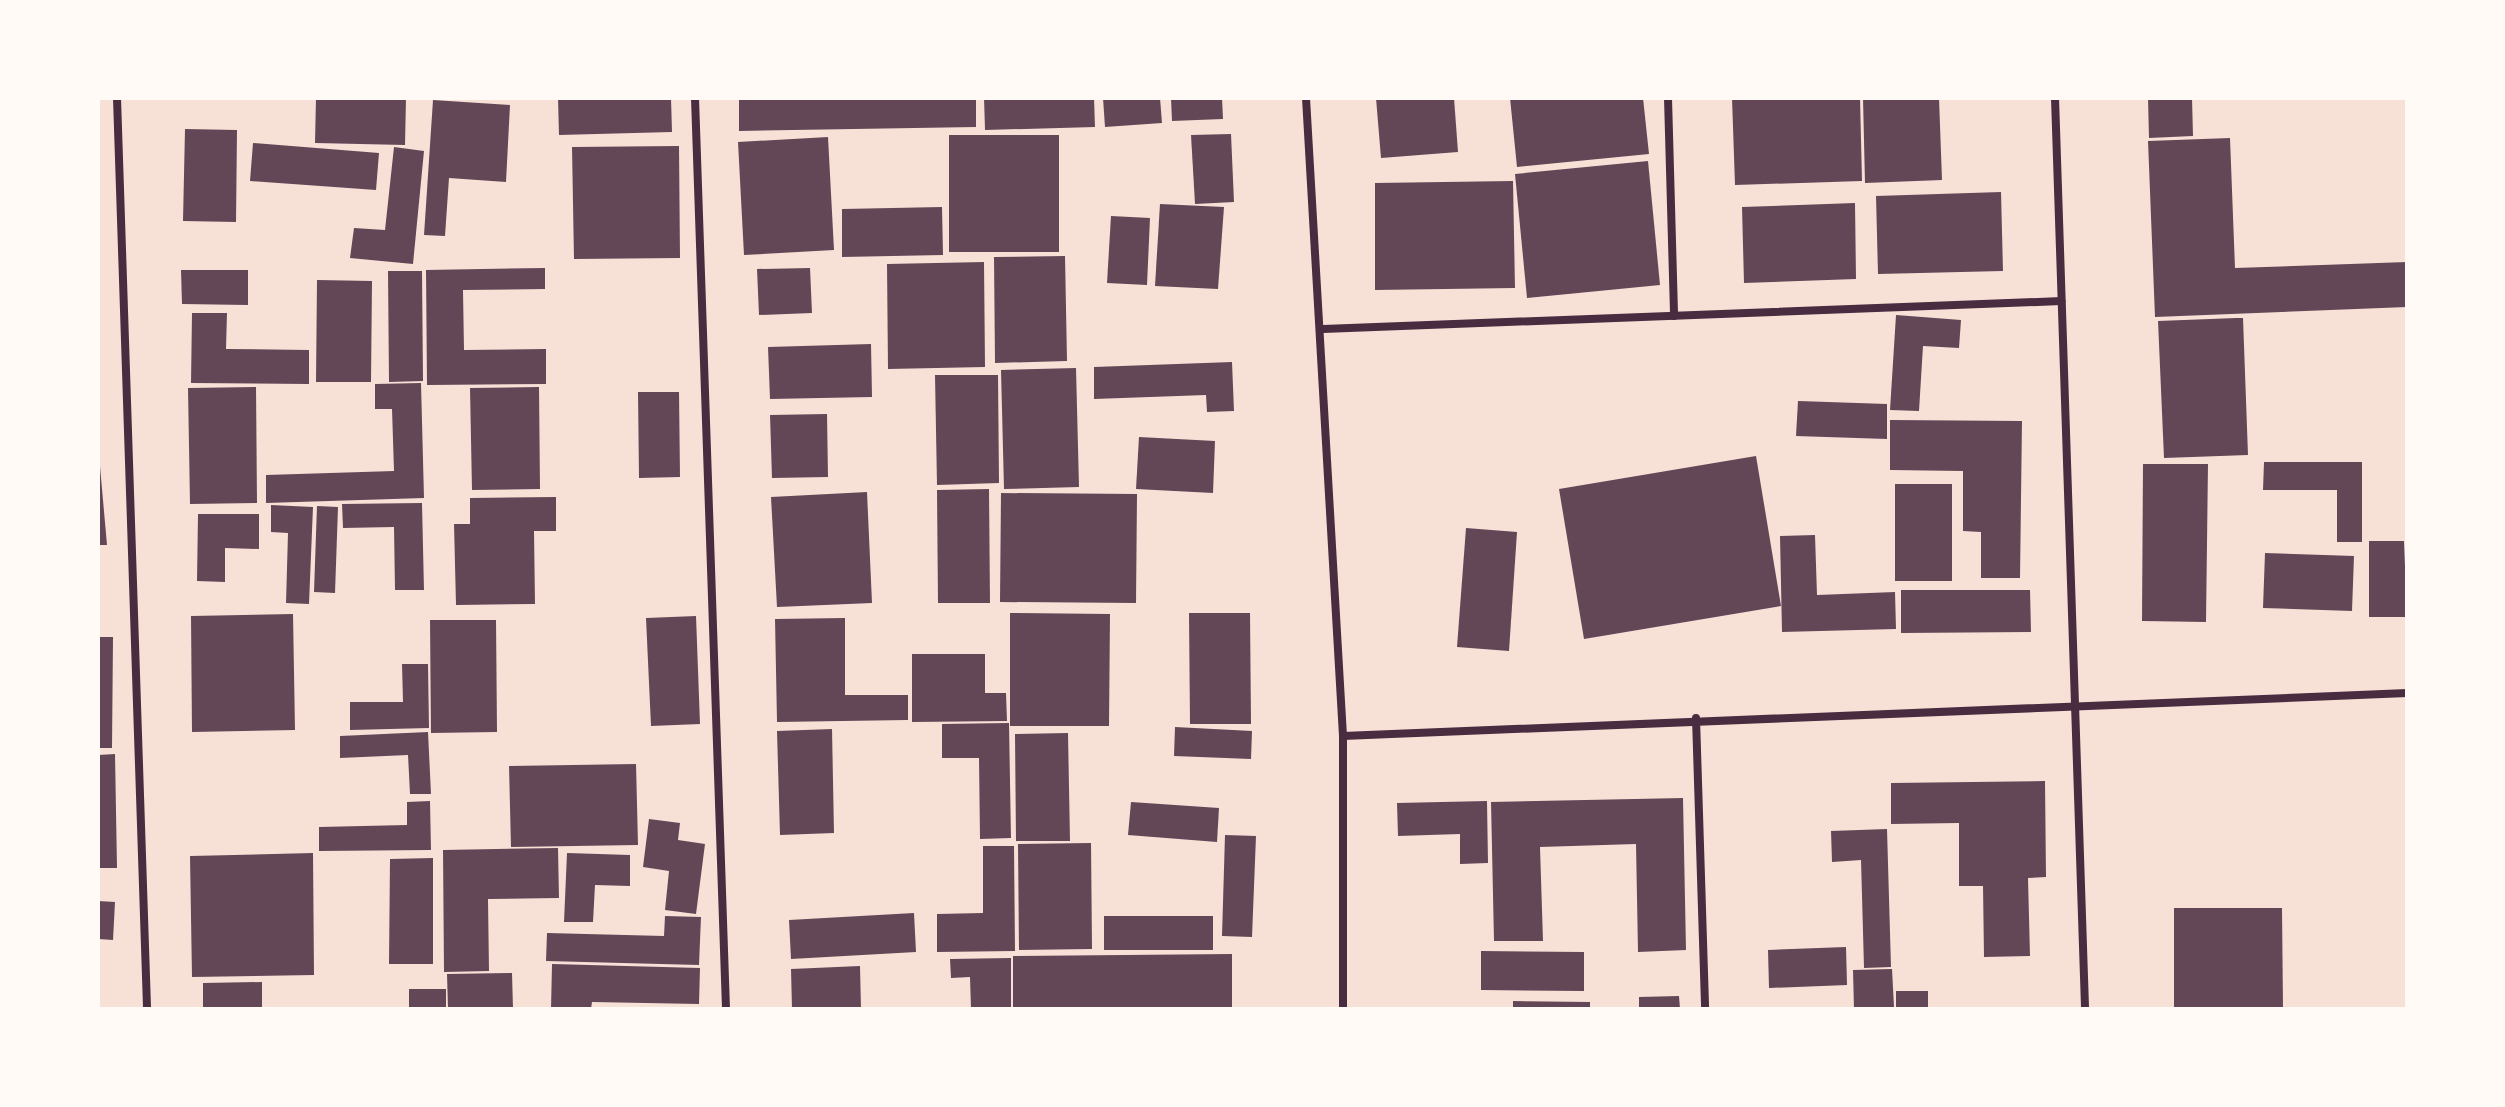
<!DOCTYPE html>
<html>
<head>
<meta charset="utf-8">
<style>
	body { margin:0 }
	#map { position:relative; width:2505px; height:1107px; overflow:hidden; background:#f7e1d7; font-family:Manrope,sans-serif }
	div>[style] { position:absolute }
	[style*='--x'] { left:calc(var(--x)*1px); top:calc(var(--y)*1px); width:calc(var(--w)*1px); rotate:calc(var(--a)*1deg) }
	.building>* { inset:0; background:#644757 }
	.minor>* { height:8px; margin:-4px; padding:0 4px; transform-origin:4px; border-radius:4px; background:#4a2c40 }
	span { translate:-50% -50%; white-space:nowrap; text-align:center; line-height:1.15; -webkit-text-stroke:7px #fffaf5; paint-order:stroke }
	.frame { position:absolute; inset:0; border:100px solid #fffaf5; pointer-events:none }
</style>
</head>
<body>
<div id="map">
	<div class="building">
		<div style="clip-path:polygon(316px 98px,406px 98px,405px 145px,315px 143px)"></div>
		<div style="clip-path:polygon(558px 98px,671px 98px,672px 132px,559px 135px)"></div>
		<div style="clip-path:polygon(739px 98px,976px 98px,976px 127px,739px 131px)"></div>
		<div style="clip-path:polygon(984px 98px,1094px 98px,1095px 127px,985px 130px)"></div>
		<div style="clip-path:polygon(1103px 98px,1160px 98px,1162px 123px,1105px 127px)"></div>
		<div style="clip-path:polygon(1171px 98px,1222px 98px,1223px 119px,1172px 121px)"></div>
		<div style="clip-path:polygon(1376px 98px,1454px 98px,1458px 152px,1381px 158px)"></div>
		<div style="clip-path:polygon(1510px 98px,1643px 98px,1649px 154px,1517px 167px)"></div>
		<div style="clip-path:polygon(1732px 98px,1860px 98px,1862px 181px,1735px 185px)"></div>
		<div style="clip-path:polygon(1863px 98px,1939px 98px,1942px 180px,1865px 183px)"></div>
		<div style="clip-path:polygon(2148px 98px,2192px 98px,2193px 136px,2149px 138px)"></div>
		<div style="clip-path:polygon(433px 100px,510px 105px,506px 182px,449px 178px,445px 236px,424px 235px)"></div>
		<div style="clip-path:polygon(185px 129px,237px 130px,236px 222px,183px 221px)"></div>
		<div style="clip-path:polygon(1231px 134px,1234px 202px,1195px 204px,1191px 135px)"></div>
		<div style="clip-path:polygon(949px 135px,1059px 135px,1059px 252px,949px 252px)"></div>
		<div style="clip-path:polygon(828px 137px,834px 250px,744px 255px,738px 142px)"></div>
		<div style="clip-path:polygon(2230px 138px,2235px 268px,2407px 262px,2407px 307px,2155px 317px,2148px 141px)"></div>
		<div style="clip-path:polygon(253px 143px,379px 153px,376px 190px,250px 181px)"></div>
		<div style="clip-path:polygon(679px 146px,680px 258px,574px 259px,572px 147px)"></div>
		<div style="clip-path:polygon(394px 147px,424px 151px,413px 264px,350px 258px,354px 228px,385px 230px)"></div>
		<div style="clip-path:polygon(1648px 161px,1660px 285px,1527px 298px,1515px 174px)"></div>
		<div style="clip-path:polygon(1513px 181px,1515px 288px,1375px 290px,1375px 183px)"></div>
		<div style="clip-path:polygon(2001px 192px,2003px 271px,1878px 274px,1876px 196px)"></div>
		<div style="clip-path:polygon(1855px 203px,1856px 279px,1744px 283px,1742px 207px)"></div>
		<div style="clip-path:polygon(1160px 204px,1224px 207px,1218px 289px,1155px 286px)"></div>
		<div style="clip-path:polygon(942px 207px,943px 255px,842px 257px,842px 209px)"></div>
		<div style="clip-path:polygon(1111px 216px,1150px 218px,1147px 285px,1107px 283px)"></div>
		<div style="clip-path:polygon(1065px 256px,1067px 361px,995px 363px,994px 257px)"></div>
		<div style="clip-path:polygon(984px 262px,985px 367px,888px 369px,887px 264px)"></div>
		<div style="clip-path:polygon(545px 268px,545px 289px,463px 290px,464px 350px,546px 349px,546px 384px,427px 385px,426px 270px)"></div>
		<div style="clip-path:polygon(810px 268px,812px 313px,759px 315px,757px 269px)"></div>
		<div style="clip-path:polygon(181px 270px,248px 270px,248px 305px,182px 304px)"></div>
		<div style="clip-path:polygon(388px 271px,422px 271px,423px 381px,389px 382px)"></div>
		<div style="clip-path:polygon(317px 280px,372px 281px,371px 382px,316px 382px)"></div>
		<div style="clip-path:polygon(192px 313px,227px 313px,226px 349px,309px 350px,309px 384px,191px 383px)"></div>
		<div style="clip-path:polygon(1896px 315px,1961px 320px,1959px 348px,1923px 346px,1919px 411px,1890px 410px)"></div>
		<div style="clip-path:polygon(2236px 318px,2243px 318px,2248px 455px,2164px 458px,2158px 321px)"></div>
		<div style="clip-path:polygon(871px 344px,872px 397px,770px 399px,768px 347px)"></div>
		<div style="clip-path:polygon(1232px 362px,1234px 411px,1207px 412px,1206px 395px,1094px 399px,1094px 367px)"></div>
		<div style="clip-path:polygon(1076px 368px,1079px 487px,1004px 489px,1001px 370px)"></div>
		<div style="clip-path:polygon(935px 375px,998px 375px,999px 483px,937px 485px)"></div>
		<div style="clip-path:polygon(421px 383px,424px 498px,266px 503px,266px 475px,394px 471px,392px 409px,375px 409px,375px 384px)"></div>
		<div style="clip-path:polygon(256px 387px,257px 503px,190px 504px,188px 388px)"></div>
		<div style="clip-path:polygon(539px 387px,540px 489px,472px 490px,470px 388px)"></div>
		<div style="clip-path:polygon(638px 392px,679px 392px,680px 477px,639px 478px)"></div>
		<div style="clip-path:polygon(1798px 401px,1887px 404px,1887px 439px,1796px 436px)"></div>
		<div style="clip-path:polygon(827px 414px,828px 477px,772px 478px,770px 415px)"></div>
		<div style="clip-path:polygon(1890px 420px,2022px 421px,2020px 578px,1981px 578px,1981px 532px,1963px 531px,1963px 471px,1890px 470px)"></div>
		<div style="clip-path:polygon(1139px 437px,1215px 441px,1213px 493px,1136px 489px)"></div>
		<div style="clip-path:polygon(98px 444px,107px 545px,98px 545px)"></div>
		<div style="clip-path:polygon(1756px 456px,1781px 606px,1584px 639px,1559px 489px)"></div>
		<div style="clip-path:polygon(2264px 462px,2362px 462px,2362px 542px,2337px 542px,2337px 490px,2263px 490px)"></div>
		<div style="clip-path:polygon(2143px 464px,2208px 464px,2206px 622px,2142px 621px)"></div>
		<div style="clip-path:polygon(1895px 484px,1952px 484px,1952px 581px,1895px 581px)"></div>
		<div style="clip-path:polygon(989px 489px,990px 603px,938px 603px,937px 490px)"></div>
		<div style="clip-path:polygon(867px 492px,872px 603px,777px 607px,771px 497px)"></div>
		<div style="clip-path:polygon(1001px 493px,1137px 494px,1136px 603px,1000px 602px)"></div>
		<div style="clip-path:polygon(556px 497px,556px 531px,534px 531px,535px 604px,456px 605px,454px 524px,470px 524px,470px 498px)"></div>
		<div style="clip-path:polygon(422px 503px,424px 590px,395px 590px,394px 527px,343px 528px,342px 504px)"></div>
		<div style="clip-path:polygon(271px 505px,313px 507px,309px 604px,286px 603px,288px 533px,271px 532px)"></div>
		<div style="clip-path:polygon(317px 506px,338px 507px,335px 593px,314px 592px)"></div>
		<div style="clip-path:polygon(198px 514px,259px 514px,259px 549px,225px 548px,225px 582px,197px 581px)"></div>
		<div style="clip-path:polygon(1466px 528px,1517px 532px,1509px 651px,1457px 647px)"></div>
		<div style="clip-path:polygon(1815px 535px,1817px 595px,1895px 592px,1896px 629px,1782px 632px,1780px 536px)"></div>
		<div style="clip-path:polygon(2369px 541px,2404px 541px,2407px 617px,2369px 617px)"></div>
		<div style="clip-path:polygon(2265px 553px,2354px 556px,2352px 611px,2263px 608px)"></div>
		<div style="clip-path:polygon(1901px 590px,2030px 590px,2031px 632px,1901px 633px)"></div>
		<div style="clip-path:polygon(1010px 613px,1110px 614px,1109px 726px,1010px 726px)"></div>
		<div style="clip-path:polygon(1189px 613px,1250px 613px,1251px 724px,1190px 724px)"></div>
		<div style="clip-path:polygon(293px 614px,295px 730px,192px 732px,191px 616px)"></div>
		<div style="clip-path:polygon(696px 616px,700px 724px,651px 726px,646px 618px)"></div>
		<div style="clip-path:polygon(845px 618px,845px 695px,908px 695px,908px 720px,777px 722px,775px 619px)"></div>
		<div style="clip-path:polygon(430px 620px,496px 620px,497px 732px,431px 733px)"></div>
		<div style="clip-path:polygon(98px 637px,113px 637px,112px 748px,98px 748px)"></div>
		<div style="clip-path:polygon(912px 654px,985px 654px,985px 693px,1006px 693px,1007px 721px,912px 722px)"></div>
		<div style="clip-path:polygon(402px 664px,428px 664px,429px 728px,350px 730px,350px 702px,403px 702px)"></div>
		<div style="clip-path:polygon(1009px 723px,1011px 838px,980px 839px,979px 758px,942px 758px,942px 724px)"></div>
		<div style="clip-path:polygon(1175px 727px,1252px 731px,1251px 759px,1174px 756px)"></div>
		<div style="clip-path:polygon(832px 729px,834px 833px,780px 835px,777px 731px)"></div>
		<div style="clip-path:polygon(428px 732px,431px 794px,410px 794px,408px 755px,340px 758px,340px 736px)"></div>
		<div style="clip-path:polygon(1068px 733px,1070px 841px,1016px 841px,1015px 734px)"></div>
		<div style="clip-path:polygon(115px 754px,117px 868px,98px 868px,98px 755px)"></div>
		<div style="clip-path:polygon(636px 764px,638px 845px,511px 847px,509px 766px)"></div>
		<div style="clip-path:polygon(2045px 781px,2046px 877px,2028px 878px,2030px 956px,1984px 957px,1983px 886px,1959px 886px,1959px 823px,1891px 824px,1891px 783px)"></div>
		<div style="clip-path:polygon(1683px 798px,1686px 950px,1638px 952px,1636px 844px,1540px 847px,1543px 941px,1494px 941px,1491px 802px)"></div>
		<div style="clip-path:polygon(430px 801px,431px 850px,319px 851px,319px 827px,407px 825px,407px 802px)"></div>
		<div style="clip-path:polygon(1487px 801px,1488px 863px,1460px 864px,1460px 834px,1398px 836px,1397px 803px)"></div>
		<div style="clip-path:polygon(1131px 802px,1219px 808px,1217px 842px,1128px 835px)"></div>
		<div style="clip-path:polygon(649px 819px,680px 823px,678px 840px,705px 844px,696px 914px,665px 910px,669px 871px,643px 867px)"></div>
		<div style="clip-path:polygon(1887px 829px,1891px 967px,1864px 968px,1861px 860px,1832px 862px,1831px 831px)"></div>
		<div style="clip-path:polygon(1225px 835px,1256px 836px,1252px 937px,1222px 936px)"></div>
		<div style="clip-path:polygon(1091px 843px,1092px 949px,1019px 950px,1018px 844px)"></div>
		<div style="clip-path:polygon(983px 846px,1014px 846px,1015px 951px,937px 952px,937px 914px,983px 913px)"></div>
		<div style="clip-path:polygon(558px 848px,559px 898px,488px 899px,489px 971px,444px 972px,443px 850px)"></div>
		<div style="clip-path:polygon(313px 853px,314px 975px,192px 977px,190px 856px)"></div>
		<div style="clip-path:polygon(567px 853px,630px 855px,630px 886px,595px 885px,593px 922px,564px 922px)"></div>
		<div style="clip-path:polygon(433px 858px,433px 964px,389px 964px,390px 859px)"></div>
		<div style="clip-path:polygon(98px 901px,115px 902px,113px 940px,98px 939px)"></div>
		<div style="clip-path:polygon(2174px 908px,2282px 908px,2283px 1009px,2174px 1009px)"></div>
		<div style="clip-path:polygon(914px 913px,916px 952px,791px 959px,789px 920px)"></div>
		<div style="clip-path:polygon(665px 916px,701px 917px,699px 965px,546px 961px,547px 933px,664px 936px)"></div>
		<div style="clip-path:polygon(1104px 916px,1213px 916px,1213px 950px,1104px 950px)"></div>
		<div style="clip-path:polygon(1846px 947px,1847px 985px,1769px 988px,1768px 950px)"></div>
		<div style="clip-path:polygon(1481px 951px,1584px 952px,1584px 991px,1481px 990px)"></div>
		<div style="clip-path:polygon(1232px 954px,1232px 1009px,1013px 1009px,1013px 956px)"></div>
		<div style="clip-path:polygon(1011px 958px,1011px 1009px,971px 1009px,970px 977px,951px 978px,950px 959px)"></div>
		<div style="clip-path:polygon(552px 964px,700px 968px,699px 1004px,592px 1002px,591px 1009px,551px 1009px)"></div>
		<div style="clip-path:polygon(860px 966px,861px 1009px,792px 1009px,791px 969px)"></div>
		<div style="clip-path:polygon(1892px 969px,1894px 1007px,1854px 1009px,1853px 970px)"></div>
		<div style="clip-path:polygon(512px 973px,513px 1009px,448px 1009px,447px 974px)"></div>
		<div style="clip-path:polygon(262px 982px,262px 1009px,203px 1009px,203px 983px)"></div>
		<div style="clip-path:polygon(409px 989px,446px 989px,446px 1009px,409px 1009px)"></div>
		<div style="clip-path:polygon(1896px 991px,1928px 991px,1928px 1009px,1896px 1009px)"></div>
		<div style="clip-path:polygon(1679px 996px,1680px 1009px,1639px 1009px,1639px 997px)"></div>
		<div style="clip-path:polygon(1513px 1001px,1590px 1002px,1590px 1009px,1513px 1009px)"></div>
	</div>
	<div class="minor">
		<div style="--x:117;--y:98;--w:911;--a:88.11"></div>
		<div style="--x:695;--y:98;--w:912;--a:88.05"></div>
		<div style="--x:1306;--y:98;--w:639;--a:86.68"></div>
		<div style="--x:1343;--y:736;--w:273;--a:90"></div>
		<div style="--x:1668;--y:98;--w:218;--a:88.4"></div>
		<div style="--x:2055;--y:98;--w:911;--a:88.11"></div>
		<div style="--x:1323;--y:329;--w:739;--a:-2.17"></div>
		<div style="--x:1696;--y:718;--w:291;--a:88.2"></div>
		<div style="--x:1343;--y:736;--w:1065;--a:-2.31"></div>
	</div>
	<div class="frame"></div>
</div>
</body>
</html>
